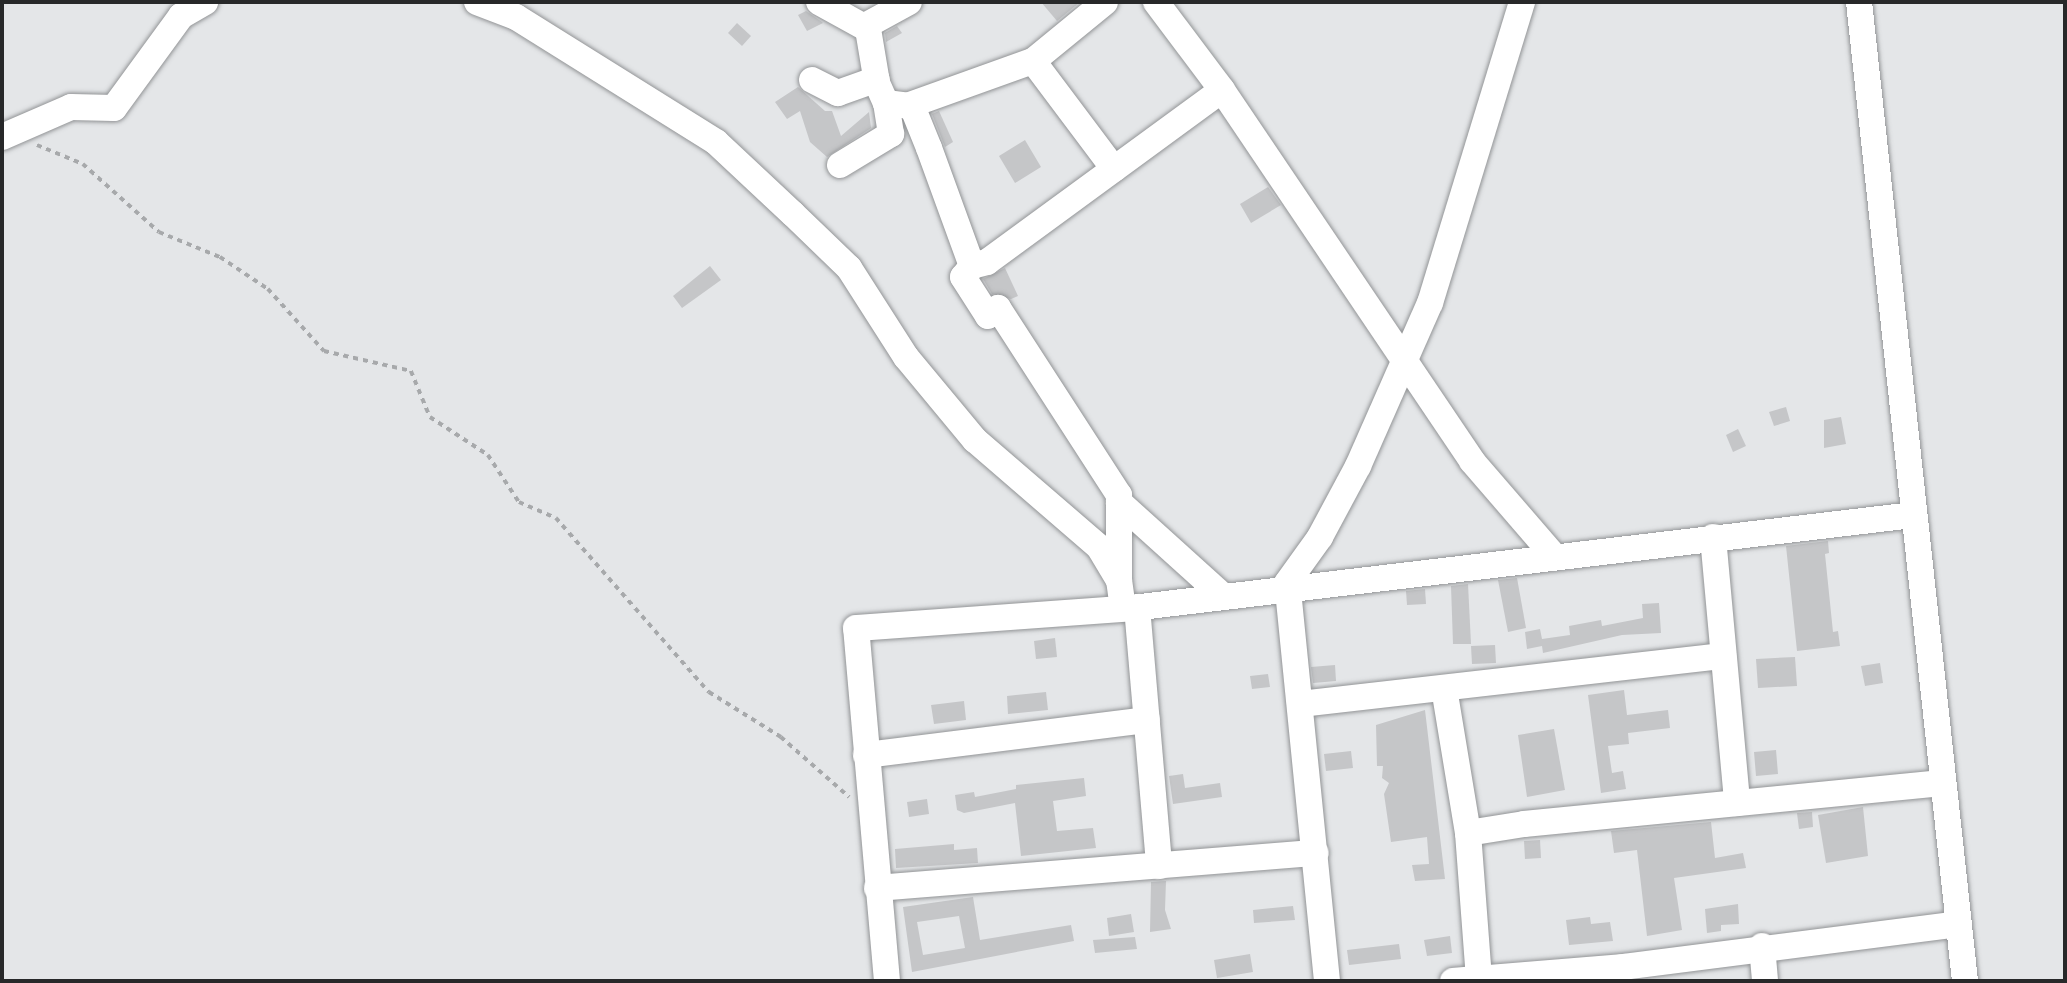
<!DOCTYPE html>
<html>
<head>
<meta charset="utf-8">
<style>
	body { margin:0 }
	#map { position:relative; width:2067px; height:983px; overflow:hidden; background:#e4e6e8; font-family:Inter,sans-serif }
	div>[style] { position:absolute }
	[style*='--x'] { left:calc(var(--x)*1px); top:calc(var(--y)*1px); width:calc(var(--w)*1px); rotate:calc(var(--a)*1deg) }
	.building>* { inset:0; background:#c5c6c8 }
	.path>* { height:3.5px; margin-top:-1.75px; transform-origin:0; background:repeating-linear-gradient(90deg,#a7a9ab 0 5px,transparent 0 10px) }
	.roads { filter:drop-shadow(0 0 2px #929496) drop-shadow(0 0 2px #929496) }
	.minor>* { height:26px; margin:-13px; padding:0 13px; transform-origin:13px; border-radius:13px; background:#fff }
	span { translate:-50% -50%; white-space:nowrap; text-align:center; line-height:1.15; -webkit-text-stroke:6px #e4e6e8; paint-order:stroke }
	.frame { position:absolute; inset:0; border:4px solid #272829; pointer-events:none }
</style>
</head>
<body>
<div id="map">
	<div class="building">
		<div style="clip-path:polygon(1041px 2px,1080px 2px,1057px 21px)"></div>
		<div style="clip-path:polygon(806px 11px,822px 22px,823px 23px,807px 31px,798px 15px)"></div>
		<div style="clip-path:polygon(737px 23px,751px 36px,742px 46px,728px 33px)"></div>
		<div style="clip-path:polygon(897px 26px,902px 33px,886px 42px,885px 33px)"></div>
		<div style="clip-path:polygon(798px 87px,825px 111px,832px 111px,841px 136px,869px 112px,871px 128px,827px 157px,810px 142px,800px 111px,787px 119px,775px 102px)"></div>
		<div style="clip-path:polygon(939px 111px,953px 142px,945px 147px,932px 114px)"></div>
		<div style="clip-path:polygon(1025px 140px,1041px 167px,1015px 183px,999px 156px)"></div>
		<div style="clip-path:polygon(1268px 187px,1281px 205px,1251px 223px,1240px 204px)"></div>
		<div style="clip-path:polygon(710px 266px,721px 280px,682px 308px,673px 296px)"></div>
		<div style="clip-path:polygon(1005px 268px,1018px 296px,1011px 299px,992px 294px,983px 279px)"></div>
		<div style="clip-path:polygon(1786px 407px,1790px 421px,1774px 426px,1769px 412px)"></div>
		<div style="clip-path:polygon(1841px 417px,1846px 444px,1824px 448px,1824px 420px)"></div>
		<div style="clip-path:polygon(1738px 429px,1746px 446px,1733px 452px,1726px 435px)"></div>
		<div style="clip-path:polygon(1828px 541px,1829px 553px,1825px 554px,1833px 632px,1838px 631px,1840px 646px,1797px 651px,1786px 546px)"></div>
		<div style="clip-path:polygon(1517px 578px,1526px 628px,1508px 632px,1498px 580px)"></div>
		<div style="clip-path:polygon(1468px 584px,1471px 644px,1453px 644px,1451px 586px)"></div>
		<div style="clip-path:polygon(1425px 589px,1426px 604px,1407px 605px,1406px 591px)"></div>
		<div style="clip-path:polygon(1659px 603px,1661px 633px,1622px 635px,1543px 653px,1542px 646px,1527px 649px,1525px 632px,1540px 629px,1542px 639px,1570px 635px,1569px 626px,1601px 620px,1602px 626px,1643px 618px,1642px 604px)"></div>
		<div style="clip-path:polygon(1055px 638px,1057px 657px,1036px 659px,1034px 641px)"></div>
		<div style="clip-path:polygon(1495px 645px,1496px 663px,1472px 664px,1471px 646px)"></div>
		<div style="clip-path:polygon(1795px 657px,1797px 686px,1758px 688px,1756px 659px)"></div>
		<div style="clip-path:polygon(1880px 663px,1883px 683px,1865px 686px,1861px 666px)"></div>
		<div style="clip-path:polygon(1335px 665px,1336px 681px,1313px 683px,1311px 667px)"></div>
		<div style="clip-path:polygon(1268px 674px,1270px 687px,1252px 689px,1250px 676px)"></div>
		<div style="clip-path:polygon(1624px 690px,1627px 715px,1668px 710px,1670px 728px,1628px 733px,1629px 744px,1608px 746px,1612px 773px,1623px 771px,1626px 789px,1601px 793px,1588px 695px)"></div>
		<div style="clip-path:polygon(1046px 692px,1048px 710px,1008px 714px,1007px 696px)"></div>
		<div style="clip-path:polygon(964px 701px,966px 720px,934px 724px,931px 705px)"></div>
		<div style="clip-path:polygon(1425px 710px,1445px 879px,1415px 881px,1412px 865px,1429px 864px,1427px 837px,1391px 842px,1384px 794px,1389px 783px,1382px 778px,1383px 766px,1377px 766px,1376px 725px)"></div>
		<div style="clip-path:polygon(1554px 729px,1565px 790px,1527px 797px,1518px 735px)"></div>
		<div style="clip-path:polygon(1776px 750px,1778px 774px,1756px 776px,1754px 752px)"></div>
		<div style="clip-path:polygon(1351px 751px,1353px 768px,1326px 771px,1324px 754px)"></div>
		<div style="clip-path:polygon(1183px 774px,1185px 788px,1220px 783px,1222px 797px,1173px 804px,1169px 776px)"></div>
		<div style="clip-path:polygon(1084px 778px,1086px 796px,1053px 801px,1057px 831px,1093px 828px,1096px 848px,1021px 856px,1015px 803px,964px 813px,957px 810px,955px 795px,974px 792px,975px 797px,1016px 789px,1016px 785px)"></div>
		<div style="clip-path:polygon(927px 799px,929px 814px,909px 817px,907px 802px)"></div>
		<div style="clip-path:polygon(1863px 807px,1868px 856px,1826px 863px,1818px 815px)"></div>
		<div style="clip-path:polygon(1812px 812px,1813px 827px,1799px 829px,1797px 813px)"></div>
		<div style="clip-path:polygon(1711px 822px,1715px 858px,1743px 853px,1746px 868px,1674px 878px,1682px 930px,1647px 936px,1637px 850px,1614px 853px,1611px 831px)"></div>
		<div style="clip-path:polygon(1540px 840px,1541px 858px,1525px 859px,1524px 841px)"></div>
		<div style="clip-path:polygon(954px 844px,954px 850px,977px 848px,978px 863px,896px 868px,895px 849px)"></div>
		<div style="clip-path:polygon(1166px 881px,1165px 910px,1171px 929px,1150px 932px,1151px 882px)"></div>
		<div style="clip-path:polygon(evenodd,973px 897px,980px 940px,1071px 925px,1074px 941px,912px 972px,903px 907px,973px 897px,959px 916px,965px 948px,923px 955px,917px 922px,959px 916px)"></div>
		<div style="clip-path:polygon(1738px 904px,1739px 924px,1721px 925px,1721px 931px,1707px 933px,1705px 909px)"></div>
		<div style="clip-path:polygon(1293px 906px,1295px 920px,1254px 923px,1253px 910px)"></div>
		<div style="clip-path:polygon(1131px 914px,1134px 932px,1109px 936px,1107px 918px)"></div>
		<div style="clip-path:polygon(1590px 917px,1591px 924px,1610px 922px,1613px 941px,1569px 945px,1566px 920px)"></div>
		<div style="clip-path:polygon(1450px 936px,1452px 953px,1427px 956px,1424px 940px)"></div>
		<div style="clip-path:polygon(1135px 937px,1137px 949px,1095px 953px,1093px 940px)"></div>
		<div style="clip-path:polygon(1399px 944px,1401px 959px,1349px 965px,1347px 950px)"></div>
		<div style="clip-path:polygon(1250px 954px,1253px 972px,1217px 978px,1214px 960px)"></div>
	</div>
	<div class="path">
		<div style="--x:37;--y:145;--w:50;--a:22.4"></div>
		<div style="--x:83;--y:164;--w:102;--a:41.8"></div>
		<div style="--x:159;--y:232;--w:66;--a:22.3"></div>
		<div style="--x:220;--y:257;--w:58;--a:33.7"></div>
		<div style="--x:268;--y:289;--w:84;--a:47.9"></div>
		<div style="--x:324;--y:351;--w:89;--a:12.9"></div>
		<div style="--x:411;--y:371;--w:50;--a:67.6"></div>
		<div style="--x:430;--y:417;--w:69;--a:33.2"></div>
		<div style="--x:488;--y:455;--w:56;--a:56.6"></div>
		<div style="--x:519;--y:502;--w:40;--a:23.4"></div>
		<div style="--x:556;--y:518;--w:232;--a:48.7"></div>
		<div style="--x:709;--y:692;--w:85;--a:32"></div>
		<div style="--x:781;--y:737;--w:91;--a:41.4"></div>
	</div>
	<div class="roads">
		<div class="minor">
			<div style="--x:477;--y:2;--w:42;--a:21"></div>
			<div style="--x:516;--y:17;--w:236;--a:32"></div>
			<div style="--x:716;--y:142;--w:105;--a:43.1"></div>
			<div style="--x:793;--y:214;--w:78;--a:44"></div>
			<div style="--x:849;--y:268;--w:106;--a:57.4"></div>
			<div style="--x:906;--y:357;--w:108;--a:50.3"></div>
			<div style="--x:975;--y:440;--w:164;--a:40.8"></div>
			<div style="--x:1099;--y:547;--w:39;--a:59"></div>
			<div style="--x:1119;--y:580;--w:28;--a:82"></div>
			<div style="--x:819;--y:2;--w:56;--a:28.9"></div>
			<div style="--x:868;--y:29;--w:55;--a:80.5"></div>
			<div style="--x:877;--y:83;--w:22;--a:66"></div>
			<div style="--x:886;--y:103;--w:26;--a:7"></div>
			<div style="--x:912;--y:106;--w:45;--a:68"></div>
			<div style="--x:929;--y:148;--w:126;--a:70"></div>
			<div style="--x:972;--y:266;--w:14;--a:129"></div>
			<div style="--x:963;--y:277;--w:46;--a:57.3"></div>
			<div style="--x:988;--y:316;--w:13;--a:-39"></div>
			<div style="--x:998;--y:308;--w:223;--a:57.1"></div>
			<div style="--x:1119;--y:495;--w:85;--a:90"></div>
			<div style="--x:1156;--y:2;--w:110;--a:53.1"></div>
			<div style="--x:1222;--y:90;--w:447;--a:56"></div>
			<div style="--x:1472;--y:461;--w:124;--a:49.2"></div>
			<div style="--x:1859;--y:2;--w:985;--a:83.82"></div>
			<div style="--x:865;--y:26;--w:50;--a:-28.6"></div>
			<div style="--x:1033;--y:61;--w:135;--a:53.1"></div>
			<div style="--x:812;--y:80;--w:29;--a:27"></div>
			<div style="--x:838;--y:93;--w:41;--a:-19.7"></div>
			<div style="--x:907;--y:106;--w:134;--a:-19.7"></div>
			<div style="--x:1033;--y:61;--w:93;--a:-39.3"></div>
			<div style="--x:2;--y:137;--w:75;--a:-23.5"></div>
			<div style="--x:71;--y:107;--w:43;--a:1.3"></div>
			<div style="--x:114;--y:108;--w:114;--a:-53.9"></div>
			<div style="--x:181;--y:16;--w:28;--a:-30"></div>
			<div style="--x:840;--y:165;--w:60;--a:-31.3"></div>
			<div style="--x:891;--y:134;--w:31;--a:-99"></div>
			<div style="--x:972;--y:266;--w:16;--a:-15"></div>
			<div style="--x:987;--y:262;--w:291;--a:-36.2"></div>
			<div style="--x:1119;--y:502;--w:140;--a:42.1"></div>
			<div style="--x:1713;--y:537;--w:267;--a:84.8"></div>
			<div style="--x:1137;--y:607;--w:260;--a:85.1"></div>
			<div style="--x:1444;--y:688;--w:147;--a:80.6"></div>
			<div style="--x:1300;--y:704;--w:426;--a:-6.5"></div>
			<div style="--x:866;--y:755;--w:283;--a:-7.1"></div>
			<div style="--x:877;--y:888;--w:440;--a:-4.6"></div>
			<div style="--x:1762;--y:946;--w:35;--a:85"></div>
			<div style="--x:1479;--y:979;--w:146;--a:-94.3"></div>
			<div style="--x:1468;--y:833;--w:57;--a:-9.1"></div>
			<div style="--x:1524;--y:824;--w:420;--a:-5.6"></div>
			<div style="--x:887;--y:981;--w:354;--a:-95"></div>
			<div style="--x:856;--y:628;--w:277;--a:-4.1"></div>
			<div style="--x:1132;--y:608;--w:787;--a:-6.79"></div>
			<div style="--x:1327;--y:981;--w:400;--a:-95.7"></div>
			<div style="--x:1287;--y:583;--w:57;--a:-54.3"></div>
			<div style="--x:1320;--y:537;--w:81;--a:-61.8"></div>
			<div style="--x:1358;--y:466;--w:178;--a:-66.2"></div>
			<div style="--x:1430;--y:303;--w:315;--a:-73"></div>
			<div style="--x:1453;--y:981;--w:171;--a:-4.7"></div>
			<div style="--x:1623;--y:967;--w:337;--a:-7.3"></div>
		</div>
	</div>
	<div class="frame"></div>
</div>
</body>
</html>
